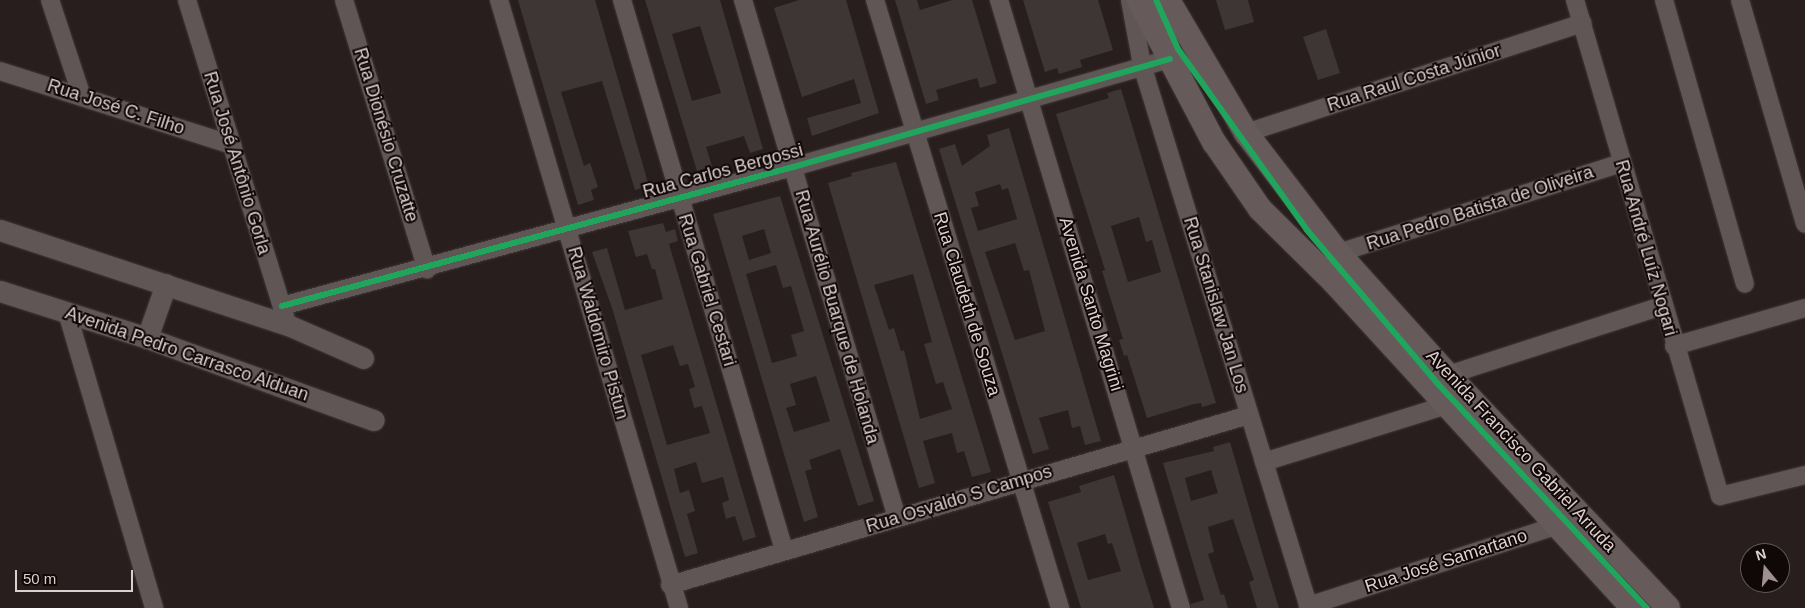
<!DOCTYPE html>
<html>
<head>
<meta charset="utf-8">
<style>
	body { margin:0 }
	#map { position:relative; width:1805px; height:608px; overflow:hidden; background:#291e1e; font-family:Helvetica,sans-serif }
	div>[style] { position:absolute }
	[style*='--x'] { left:calc(var(--x)*1px); top:calc(var(--y)*1px); width:calc(var(--w)*1px); rotate:calc(var(--a)*1deg) }
	.building>* { inset:0; background:#3e3535 }
	.roads { filter:drop-shadow(0 0 1px #423939) drop-shadow(0 0 1px #423939) }
	.minor>* { height:18px; margin:-9px; padding:0 9px; transform-origin:9px; border-radius:9px; background:#605656 }
	.tertiary>* { height:21px; margin:-10.5px; padding:0 10.5px; transform-origin:10.5px; border-radius:10.5px; background:#605656 }
	.secondary>* { height:24px; margin:-12px; padding:0 12px; transform-origin:12px; border-radius:12px; background:#665a5a }
	.cycleway>* { height:6px; margin:-3px; padding:0 3px; transform-origin:3px; border-radius:3px; background:#20a55d }
	span { translate:-50% -50%; white-space:nowrap; text-align:center; line-height:1.15; -webkit-text-stroke:4px #100707; paint-order:stroke }
	.street-label { font-size:18px; color:#decfcf }
	.north { position:absolute; left:1740px; top:543px; width:50px; height:50px; box-sizing:border-box; background:#100707; border:1px solid #625757; border-radius:50%; rotate:343deg; font-size:14px; font-weight:700; line-height:20px; text-align:center; color:#decfcf }
	.north::after { content:''; display:block; margin:auto; width:18px; height:22px; background:#9f9191; clip-path:polygon(50% 0,100% 100%,50% 72%,0 100%) }
	.scale { position:absolute; left:15px; top:570px; width:118px; height:22px; box-sizing:border-box; border:2px solid #decfcf; border-top:0; padding-left:6px; font-size:15px; line-height:18px; white-space:nowrap; color:#decfcf; -webkit-text-stroke:4px #100707; paint-order:stroke }
</style>
</head>
<body>
<div id="map">
	<div class="building">
		<div style="clip-path:polygon(518px 0,595px 0,649px 186px,635px 190px,602px 81px,561px 92px,584px 166px,590px 163px,598px 187px,591px 190px,594px 200px,578px 205px)"></div>
		<div style="clip-path:polygon(evenodd,645px 0,720px 0,763px 149px,750px 153px,744px 136px,706px 147px,712px 166px,697px 171px,645px 0,700px 26px,721px 93px,692px 101px,672px 34px,700px 26px)"></div>
		<div style="clip-path:polygon(799px 0,846px 0,879px 113px,812px 136px,807px 118px,861px 103px,854px 79px,802px 97px,774px 8px)"></div>
		<div style="clip-path:polygon(895px 0,917px 0,920px 10px,952px 0,972px 0,997px 83px,980px 88px,977px 78px,936px 90px,939px 100px,926px 104px)"></div>
		<div style="clip-path:polygon(1023px 0,1098px 0,1113px 50px,1080px 60px,1082px 67px,1059px 74px,1057px 68px,1045px 72px)"></div>
		<div style="clip-path:polygon(1216px 0,1248px 0,1254px 22px,1225px 30px)"></div>
		<div style="clip-path:polygon(1326px 29px,1340px 73px,1318px 80px,1303px 37px)"></div>
		<div style="clip-path:polygon(evenodd,1121px 89px,1216px 403px,1202px 407px,1201px 403px,1194px 404px,1147px 418px,1127px 355px,1124px 356px,1119px 340px,1123px 339px,1102px 271px,1105px 270px,1056px 114px,1109px 98px,1107px 93px,1121px 89px,1139px 217px,1146px 242px,1152px 240px,1161px 272px,1128px 282px,1111px 226px,1139px 217px)"></div>
		<div style="clip-path:polygon(evenodd,1009px 128px,1101px 441px,1085px 445px,1080px 426px,1072px 428px,1068px 410px,1039px 418px,1049px 449px,1033px 454px,939px 149px,955px 144px,962px 166px,990px 146px,987px 135px,1009px 128px,1000px 184px,1002px 190px,1008px 188px,1017px 219px,978px 231px,971px 208px,979px 206px,975px 192px,1000px 184px,1009px 128px,1015px 243px,1024px 271px,1029px 270px,1045px 331px,1015px 340px,985px 252px,1015px 243px)"></div>
		<div style="clip-path:polygon(evenodd,896px 162px,991px 472px,972px 477px,964px 451px,957px 453px,952px 433px,923px 441px,935px 483px,919px 488px,828px 183px,852px 176px,851px 173px,896px 162px,913px 274px,932px 342px,924px 344px,936px 384px,943px 382px,952px 409px,920px 419px,904px 350px,901px 351px,894px 328px,889px 330px,874px 285px,913px 274px)"></div>
		<div style="clip-path:polygon(evenodd,780px 196px,874px 501px,858px 506px,840px 449px,809px 460px,812px 469px,805px 471px,818px 517px,804px 522px,713px 214px,780px 196px,764px 229px,771px 253px,749px 260px,742px 236px,764px 229px,780px 196px,776px 265px,783px 288px,791px 286px,804px 331px,791px 335px,797px 356px,772px 363px,746px 274px,776px 265px,780px 196px,816px 376px,830px 421px,794px 432px,786px 408px,796px 405px,790px 384px,816px 376px)"></div>
		<div style="clip-path:polygon(evenodd,663px 223px,666px 232px,675px 229px,678px 241px,669px 244px,756px 537px,743px 541px,735px 516px,726px 519px,722px 503px,729px 500px,723px 477px,702px 483px,696px 462px,674px 469px,680px 493px,689px 490px,695px 511px,687px 514px,698px 553px,685px 557px,612px 308px,592px 252px,607px 248px,625px 310px,663px 299px,655px 269px,652px 269px,647px 254px,636px 257px,628px 231px,663px 223px,673px 345px,680px 366px,688px 364px,695px 387px,689px 389px,694px 408px,702px 406px,710px 433px,667px 445px,641px 355px,673px 345px)"></div>
		<div style="clip-path:polygon(evenodd,1230px 442px,1264px 559px,1279px 608px,1257px 608px,1249px 582px,1254px 580px,1233px 519px,1208px 527px,1214px 552px,1208px 554px,1221px 595px,1224px 594px,1228px 608px,1191px 608px,1191px 604px,1204px 600px,1163px 463px,1214px 451px,1213px 447px,1230px 442px,1211px 470px,1218px 493px,1191px 501px,1185px 478px,1211px 470px)"></div>
		<div style="clip-path:polygon(evenodd,1114px 475px,1142px 570px,1154px 608px,1081px 608px,1048px 502px,1081px 492px,1079px 486px,1114px 475px,1105px 534px,1108px 544px,1112px 543px,1121px 571px,1088px 580px,1077px 543px,1105px 534px)"></div>
	</div>
	<div class="roads">
		<div class="minor">
			<div style="--x:50;--y:0;--w:99;--a:71.7"></div>
			<div style="--x:187;--y:0;--w:332;--a:72.8"></div>
			<div style="--x:344;--y:0;--w:282;--a:72.9"></div>
			<div style="--x:499;--y:0;--w:634;--a:73.51"></div>
			<div style="--x:622;--y:0;--w:573;--a:73.59"></div>
			<div style="--x:743;--y:0;--w:540;--a:73.44"></div>
			<div style="--x:875;--y:0;--w:636;--a:73.08"></div>
			<div style="--x:999;--y:0;--w:635;--a:73.34"></div>
			<div style="--x:1130;--y:0;--w:66;--a:79.5"></div>
			<div style="--x:1142;--y:65;--w:568;--a:72.9"></div>
			<div style="--x:1575;--y:0;--w:517;--a:73.7"></div>
			<div style="--x:1720;--y:496;--w:88;--a:-13.9"></div>
			<div style="--x:1664;--y:0;--w:295;--a:74.1"></div>
			<div style="--x:1740;--y:0;--w:233;--a:73.8"></div>
			<div style="--x:0;--y:71;--w:244;--a:17.7"></div>
			<div style="--x:1246;--y:133;--w:354;--a:-18.1"></div>
			<div style="--x:1338;--y:253;--w:298;--a:-17.6"></div>
			<div style="--x:282;--y:306;--w:530;--a:-15.22"></div>
			<div style="--x:793;--y:167;--w:392;--a:-16"></div>
			<div style="--x:67;--y:312;--w:309;--a:73.6"></div>
			<div style="--x:1674;--y:346;--w:136;--a:-16.2"></div>
			<div style="--x:1448;--y:375;--w:225;--a:-17.9"></div>
			<div style="--x:1264;--y:462;--w:189;--a:-17.3"></div>
			<div style="--x:670;--y:585;--w:603;--a:-16.36"></div>
			<div style="--x:1308;--y:606;--w:261;--a:-17.9"></div>
		</div>
		<div class="tertiary">
			<div style="--x:0;--y:230;--w:303;--a:18.3"></div>
			<div style="--x:288;--y:325;--w:82;--a:23.7"></div>
			<div style="--x:0;--y:291;--w:154;--a:17.7"></div>
			<div style="--x:147;--y:338;--w:241;--a:19.9"></div>
			<div style="--x:147;--y:338;--w:57;--a:-70.6"></div>
		</div>
		<div class="secondary">
			<div style="--x:1139;--y:0;--w:161;--a:62.2"></div>
			<div style="--x:1214;--y:142;--w:81;--a:55.5"></div>
			<div style="--x:1260;--y:209;--w:104;--a:44.6"></div>
			<div style="--x:1334;--y:282;--w:442;--a:47.5"></div>
			<div style="--x:1168;--y:0;--w:154;--a:59.6"></div>
			<div style="--x:1246;--y:133;--w:151;--a:52.5"></div>
			<div style="--x:1338;--y:253;--w:164;--a:48"></div>
			<div style="--x:1448;--y:375;--w:320;--a:46.6"></div>
		</div>
	</div>
	<div class="cycleway">
		<div style="--x:1156;--y:0;--w:54;--a:65.8"></div>
		<div style="--x:1178;--y:49;--w:222;--a:54.5"></div>
		<div style="--x:1307;--y:230;--w:201;--a:49.6"></div>
		<div style="--x:1437;--y:383;--w:308;--a:47"></div>
		<div style="--x:282;--y:306;--w:530;--a:-15.22"></div>
		<div style="--x:793;--y:167;--w:392;--a:-16"></div>
	</div>
	<div class="street-label">
		<span style="left:1414px;top:78px;rotate:-18deg">Rua Raul Costa Júnior</span>
		<span style="left:116px;top:107px;rotate:18deg">Rua José C. Filho</span>
		<span style="left:386px;top:135px;rotate:73deg">Rua Dionésio Cruzatte</span>
		<span style="left:237px;top:163px;rotate:73deg">Rua José Antônio Gorla</span>
		<span style="left:723px;top:171px;rotate:-15deg">Rua Carlos Bergossi</span>
		<span style="left:1480px;top:208px;rotate:-18deg">Rua Pedro Batista de Oliveira</span>
		<span style="left:1646px;top:248px;rotate:74deg">Rua André Luíz Nogari</span>
		<span style="left:707px;top:290px;rotate:73deg">Rua Gabriel Cestari</span>
		<span style="left:967px;top:304px;rotate:73deg">Rua Claudeth de Souza</span>
		<span style="left:1091px;top:304px;rotate:73deg">Avenida Santo Magrini</span>
		<span style="left:1216px;top:305px;rotate:73deg">Rua Stanislaw Jan Los</span>
		<span style="left:837px;top:317px;rotate:74deg">Rua Aurélio Buarque de Holanda</span>
		<span style="left:598px;top:333px;rotate:74deg">Rua Waldomiro Pistun</span>
		<span style="left:187px;top:354px;rotate:19deg">Avenida Pedro Carrasco Alduan</span>
		<span style="left:1521px;top:451px;rotate:47deg">Avenida Francisco Gabriel Arruda</span>
		<span style="left:959px;top:499px;rotate:-17deg">Rua Osvaldo S Campos</span>
		<span style="left:1446px;top:561px;rotate:-18deg">Rua José Samartano</span>
	</div>
	<div class="north">N</div>
	<div class="scale">50 m</div>
</div>
</body>
</html>
